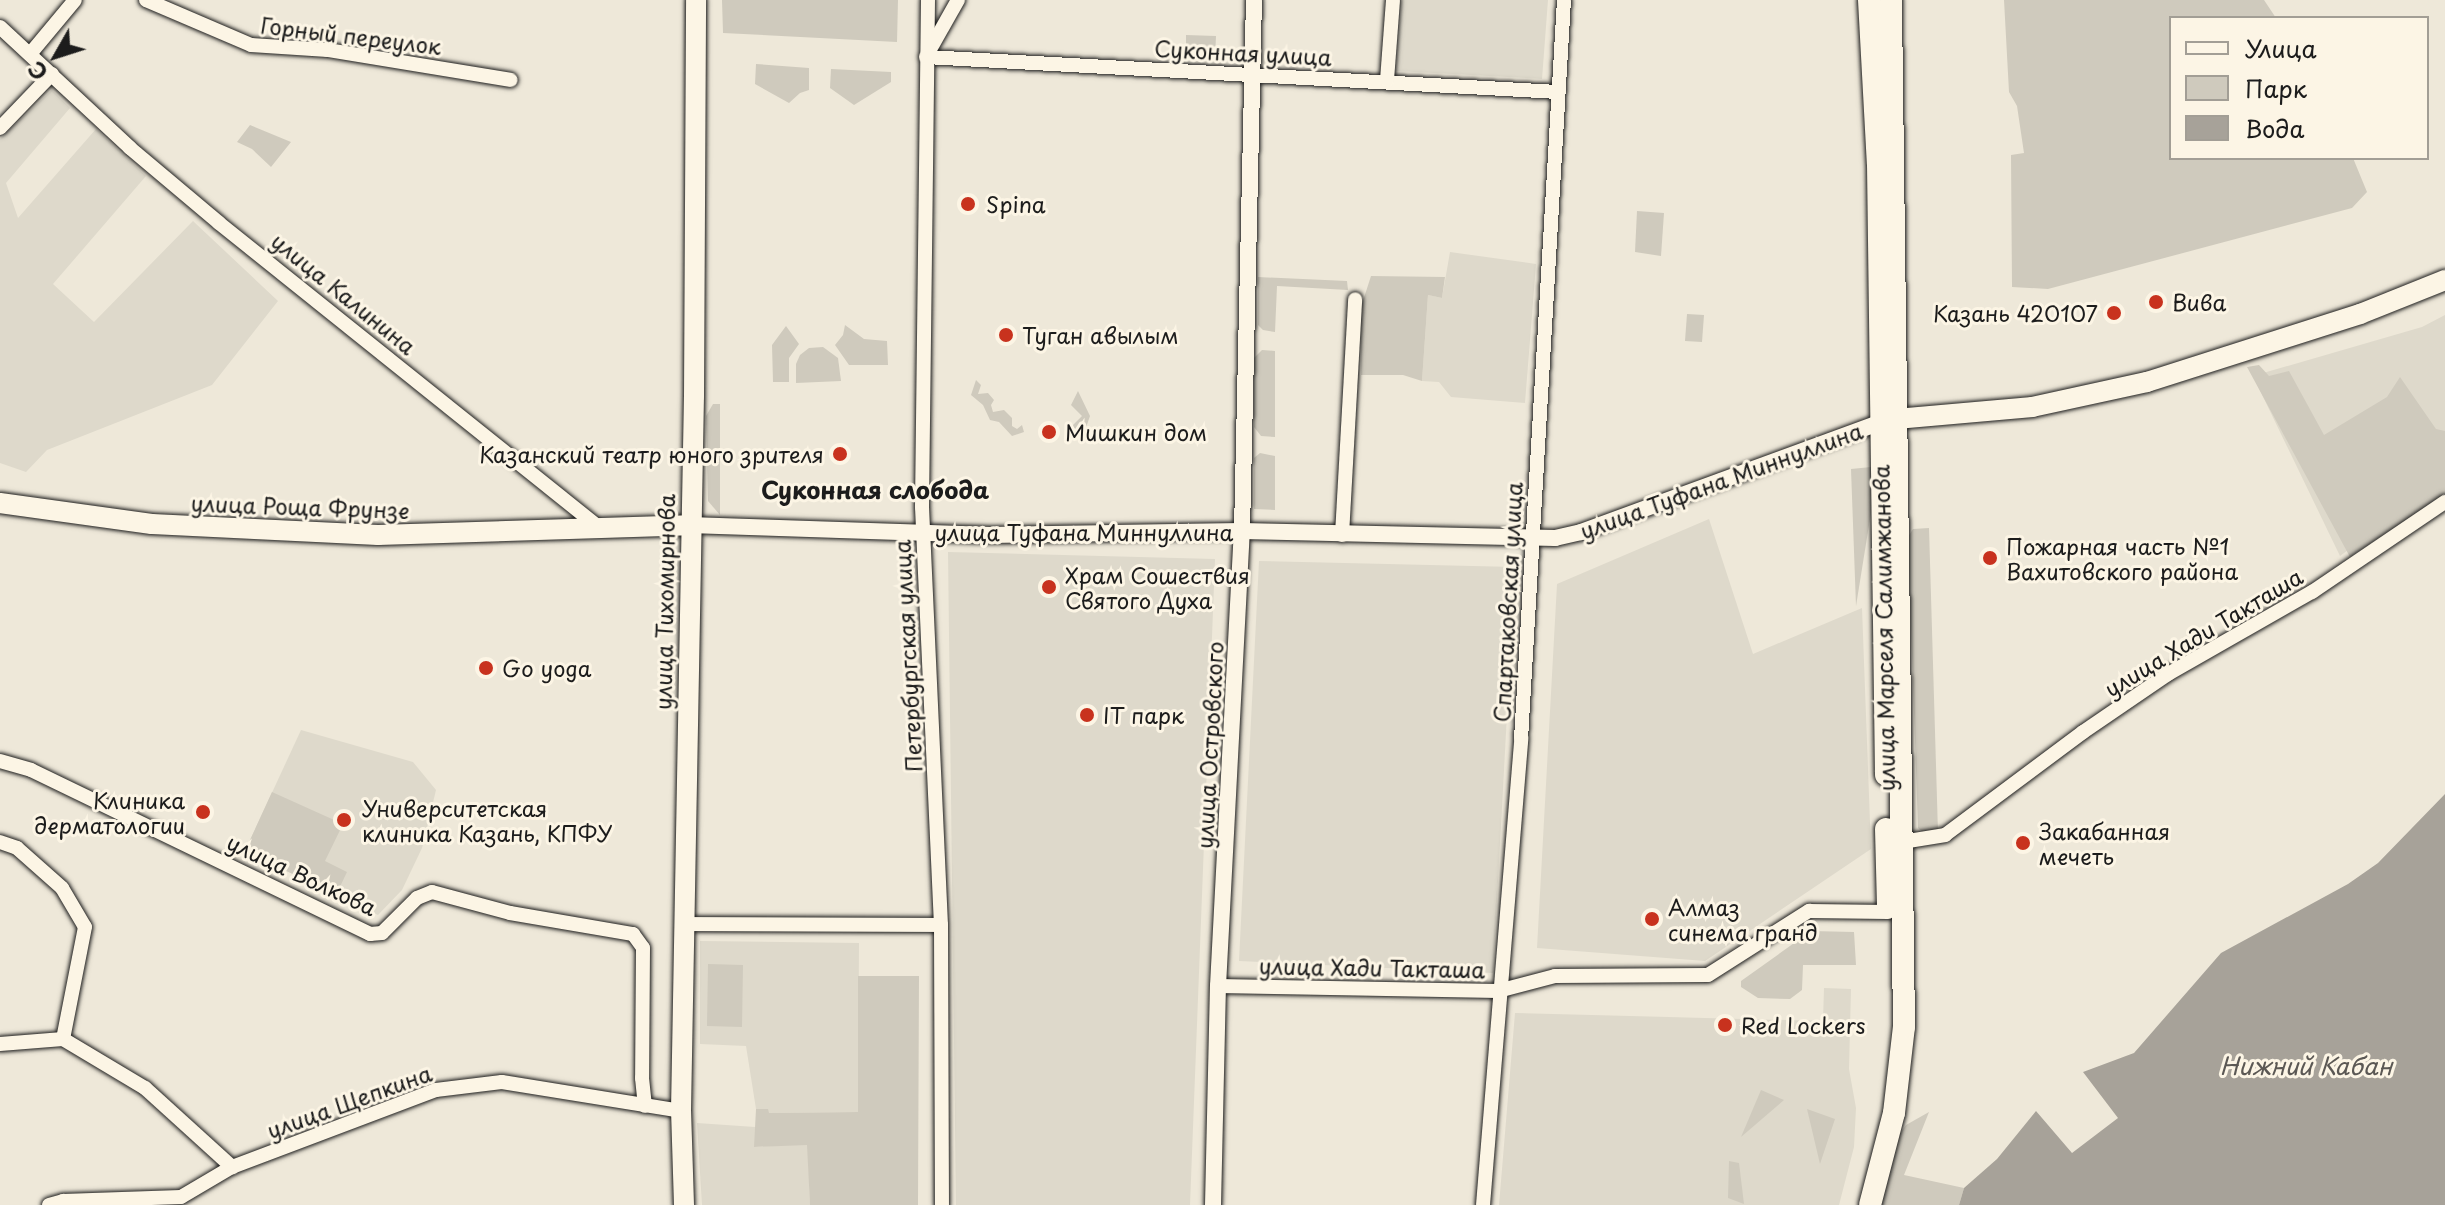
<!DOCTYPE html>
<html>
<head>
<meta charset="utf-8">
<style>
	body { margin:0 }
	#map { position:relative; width:2445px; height:1205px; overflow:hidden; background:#eee8d9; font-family:"Playpen Sans",sans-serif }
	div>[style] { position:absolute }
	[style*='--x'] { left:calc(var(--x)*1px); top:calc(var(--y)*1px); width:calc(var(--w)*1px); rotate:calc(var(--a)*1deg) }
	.built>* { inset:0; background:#ded9cb }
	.green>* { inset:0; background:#cfcabd }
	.water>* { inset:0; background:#a7a299 }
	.roads { filter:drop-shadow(0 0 2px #1c1c1c) drop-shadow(0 0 2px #1c1c1c) }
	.minor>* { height:14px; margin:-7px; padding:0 7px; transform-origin:7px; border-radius:7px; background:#fcf5e5 }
	.tertiary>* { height:16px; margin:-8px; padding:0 8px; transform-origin:8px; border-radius:8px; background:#fcf5e5 }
	.secondary>* { height:20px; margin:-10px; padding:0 10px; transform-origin:10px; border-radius:10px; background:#fcf5e5 }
	.primary>* { height:22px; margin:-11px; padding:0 11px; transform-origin:11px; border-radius:11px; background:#fcf5e5 }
	.dots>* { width:22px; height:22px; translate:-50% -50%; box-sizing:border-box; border:4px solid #fcf5e5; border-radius:50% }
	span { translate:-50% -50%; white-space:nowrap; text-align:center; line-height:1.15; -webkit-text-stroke:6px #fcf5e5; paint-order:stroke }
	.street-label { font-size:22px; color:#1c1c1c }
	.poi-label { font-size:22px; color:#1c1c1c }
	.left { translate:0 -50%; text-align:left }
	.right { translate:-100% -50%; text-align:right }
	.neighbourhood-label { font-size:24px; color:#1c1c1c; font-weight:700 }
	.water-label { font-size:24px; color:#5b5854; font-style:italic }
	.legend { position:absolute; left:2169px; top:16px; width:260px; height:144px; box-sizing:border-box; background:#fcf5e5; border:2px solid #a29e95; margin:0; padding:10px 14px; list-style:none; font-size:24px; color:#1c1c1c }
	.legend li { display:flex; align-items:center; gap:16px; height:40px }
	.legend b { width:40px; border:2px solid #a29e95 }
	.north { position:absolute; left:16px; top:16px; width:80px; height:80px; -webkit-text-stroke:6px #fcf5e5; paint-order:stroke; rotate:231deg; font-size:22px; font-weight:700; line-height:32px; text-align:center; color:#1c1c1c }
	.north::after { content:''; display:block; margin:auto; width:28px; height:36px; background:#1c1c1c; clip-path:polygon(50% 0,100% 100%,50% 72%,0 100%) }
</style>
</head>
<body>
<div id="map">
	<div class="built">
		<div style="clip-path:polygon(1402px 0,1548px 0,1542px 79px,1396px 71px)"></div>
		<div style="clip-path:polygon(52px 90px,70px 108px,6px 183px,18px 218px,96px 129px,146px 176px,53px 284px,94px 322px,193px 221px,278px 301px,212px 385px,47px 450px,26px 472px,0 463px,0 139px)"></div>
		<div style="clip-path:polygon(1450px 252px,1536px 264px,1525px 403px,1451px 397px,1439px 382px,1422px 381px,1428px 295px,1442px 298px)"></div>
		<div style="clip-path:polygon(2445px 315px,2445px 478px,2340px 556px,2253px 376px,2422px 327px)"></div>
		<div style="clip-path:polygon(1709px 519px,1753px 654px,1862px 608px,1871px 849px,1705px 961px,1537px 948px,1557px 584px)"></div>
		<div style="clip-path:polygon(948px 552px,1215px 559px,1190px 1205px,956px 1205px)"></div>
		<div style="clip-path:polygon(1259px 561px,1515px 567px,1493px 973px,1239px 961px)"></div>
		<div style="clip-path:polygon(301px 730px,413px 762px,436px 790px,422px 848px,402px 890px,378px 915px,245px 851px)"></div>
		<div style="clip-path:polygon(700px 941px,859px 943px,858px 1112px,768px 1113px,768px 1109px,756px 1109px,746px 1046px,700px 1044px)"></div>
		<div style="clip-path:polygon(1824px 988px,1851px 989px,1849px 1069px,1856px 1108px,1854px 1147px,1839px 1205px,1499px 1205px,1515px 1013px,1823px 1021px)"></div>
		<div style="clip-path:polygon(697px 1123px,755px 1127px,755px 1147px,808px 1144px,810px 1205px,702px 1205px)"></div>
	</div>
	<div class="green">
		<div style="clip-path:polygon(722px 0,898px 0,897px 42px,723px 33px)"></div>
		<div style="clip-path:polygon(2004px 0,2264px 0,2276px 18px,2171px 18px,2171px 158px,2353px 158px,2367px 192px,2352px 208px,2048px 289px,2012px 287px,2011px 155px,2024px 153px,2017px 106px,2009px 92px)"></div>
		<div style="clip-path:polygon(1186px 35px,1216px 36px,1215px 58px,1186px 58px)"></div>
		<div style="clip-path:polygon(756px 64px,809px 68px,809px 90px,800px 93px,789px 103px,755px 84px)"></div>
		<div style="clip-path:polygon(831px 69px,891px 72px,891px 82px,854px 105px,830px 88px)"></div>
		<div style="clip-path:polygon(250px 125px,291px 142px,271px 167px,252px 149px,237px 142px)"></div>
		<div style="clip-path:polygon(1637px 211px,1664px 213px,1661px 256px,1635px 252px)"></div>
		<div style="clip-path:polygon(1371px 276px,1445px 277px,1442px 298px,1428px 295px,1422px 381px,1403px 375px,1361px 375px,1361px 307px)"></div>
		<div style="clip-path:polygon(1258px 277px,1347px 281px,1348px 290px,1277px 286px,1275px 332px,1263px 330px,1258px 325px)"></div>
		<div style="clip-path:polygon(1687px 314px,1704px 315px,1702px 342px,1685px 341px)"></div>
		<div style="clip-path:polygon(845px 325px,864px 339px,887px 341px,888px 365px,849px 365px,835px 345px,843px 335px)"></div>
		<div style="clip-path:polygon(786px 326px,799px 344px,789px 358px,789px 382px,773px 382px,772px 345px)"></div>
		<div style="clip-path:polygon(823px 347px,838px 358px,841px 381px,796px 383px,796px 364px,800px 355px,809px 348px)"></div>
		<div style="clip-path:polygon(1262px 350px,1275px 351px,1275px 437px,1261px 436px,1254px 427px,1254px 358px)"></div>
		<div style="clip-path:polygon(2259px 365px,2269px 376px,2289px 371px,2324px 435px,2387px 397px,2400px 377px,2436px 429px,2445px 431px,2445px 494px,2350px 557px,2247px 367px)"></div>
		<div style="clip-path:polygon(976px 380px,981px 385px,978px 394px,988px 393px,994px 400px,991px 405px,993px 412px,1004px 410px,1012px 418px,1012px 426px,1017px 429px,1022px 425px,1024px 432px,1012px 436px,999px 422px,990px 420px,983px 405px,971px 395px)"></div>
		<div style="clip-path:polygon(1078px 391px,1090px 416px,1083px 436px,1072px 426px,1082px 416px,1071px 405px)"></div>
		<div style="clip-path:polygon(713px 404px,720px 404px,720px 515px,708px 501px,706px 416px)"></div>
		<div style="clip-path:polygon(1260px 453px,1275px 456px,1275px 510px,1254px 509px,1254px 458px)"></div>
		<div style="clip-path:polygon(1871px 467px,1874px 494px,1856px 606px,1851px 469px)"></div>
		<div style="clip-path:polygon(1929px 528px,1938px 833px,1925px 834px,1918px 828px,1908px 537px,1913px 529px)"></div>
		<div style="clip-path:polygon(272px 792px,343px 824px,325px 861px,347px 872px,336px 895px,245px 851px)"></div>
		<div style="clip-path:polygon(1811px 931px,1854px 932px,1856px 965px,1803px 965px,1802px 990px,1790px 999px,1758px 998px,1741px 987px,1741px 981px)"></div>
		<div style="clip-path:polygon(708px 964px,743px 965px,742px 1027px,707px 1026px)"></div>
		<div style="clip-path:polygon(858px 976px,919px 976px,918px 1205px,810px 1205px,807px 1145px,754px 1147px,756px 1109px,768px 1109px,769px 1113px,858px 1112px)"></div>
		<div style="clip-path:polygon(1761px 1090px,1784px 1100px,1741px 1137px)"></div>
		<div style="clip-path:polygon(1807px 1109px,1835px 1119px,1820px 1164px)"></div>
		<div style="clip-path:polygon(1929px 1112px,1904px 1175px,1964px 1188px,1959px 1205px,1878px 1205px,1899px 1135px,1906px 1125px)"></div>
		<div style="clip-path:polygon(1729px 1161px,1739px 1163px,1744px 1204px,1728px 1198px)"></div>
	</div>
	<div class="water">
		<div style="clip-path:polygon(2445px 794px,2445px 1205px,1959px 1205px,1964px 1188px,1997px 1159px,2036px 1111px,2072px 1153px,2118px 1118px,2083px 1072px,2134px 1053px,2221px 953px,2348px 884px,2378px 863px)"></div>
	</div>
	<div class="roads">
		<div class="minor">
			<div style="--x:146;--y:0;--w:114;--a:23.2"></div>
			<div style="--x:251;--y:45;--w:77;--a:3.7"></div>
			<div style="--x:328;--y:50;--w:185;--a:9.3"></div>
			<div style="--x:928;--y:0;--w:507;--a:90.68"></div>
			<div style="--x:922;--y:507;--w:418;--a:87.4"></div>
			<div style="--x:941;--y:925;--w:280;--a:89.8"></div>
			<div style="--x:0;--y:27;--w:178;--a:42.9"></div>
			<div style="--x:130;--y:148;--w:116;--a:40.1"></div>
			<div style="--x:219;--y:223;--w:486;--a:38.7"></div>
			<div style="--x:928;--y:53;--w:61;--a:-60.5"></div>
			<div style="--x:30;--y:54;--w:70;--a:-50.2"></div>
			<div style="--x:926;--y:57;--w:633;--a:3.17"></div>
			<div style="--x:1387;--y:80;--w:80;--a:-85.7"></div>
			<div style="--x:0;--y:128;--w:75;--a:-46.1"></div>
			<div style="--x:1342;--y:535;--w:236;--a:-86.8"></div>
			<div style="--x:0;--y:761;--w:32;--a:16"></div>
			<div style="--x:31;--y:770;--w:377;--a:25.8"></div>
			<div style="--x:370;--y:934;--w:12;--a:-5"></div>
			<div style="--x:382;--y:933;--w:49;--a:-45"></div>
			<div style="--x:417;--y:898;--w:16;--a:-22"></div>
			<div style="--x:432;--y:892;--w:81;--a:15.1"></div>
			<div style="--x:510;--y:913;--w:125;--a:9.7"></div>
			<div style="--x:633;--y:934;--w:17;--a:54"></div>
			<div style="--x:643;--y:948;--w:130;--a:90.4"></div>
			<div style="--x:642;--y:1078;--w:28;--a:84"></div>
			<div style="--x:0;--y:842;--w:18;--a:19"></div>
			<div style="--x:17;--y:848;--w:60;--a:41.6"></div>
			<div style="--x:62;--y:888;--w:45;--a:59.5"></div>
			<div style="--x:85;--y:927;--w:114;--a:101.1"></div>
			<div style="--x:1902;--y:842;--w:44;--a:-9.2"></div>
			<div style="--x:1945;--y:835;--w:172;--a:-36.7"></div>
			<div style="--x:2083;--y:732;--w:103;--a:-34.3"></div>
			<div style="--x:2168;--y:674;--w:166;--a:-29.7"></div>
			<div style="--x:2312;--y:592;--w:161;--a:-34.1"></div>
			<div style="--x:683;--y:924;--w:258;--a:0.2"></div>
			<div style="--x:1218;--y:986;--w:280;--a:1"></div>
			<div style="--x:1498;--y:991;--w:59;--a:-14.7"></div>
			<div style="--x:1555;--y:976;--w:153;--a:-0.4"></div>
			<div style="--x:1708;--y:975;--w:120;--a:-32.4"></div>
			<div style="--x:1809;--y:911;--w:79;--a:0.7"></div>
			<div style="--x:0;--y:1044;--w:63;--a:-4.5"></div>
			<div style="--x:63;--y:1039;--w:96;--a:30.9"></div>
			<div style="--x:145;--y:1088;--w:118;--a:42.2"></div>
			<div style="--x:49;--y:1205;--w:15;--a:-16"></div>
			<div style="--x:63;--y:1201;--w:118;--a:-1.9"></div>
			<div style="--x:181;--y:1197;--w:59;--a:-30.5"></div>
			<div style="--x:232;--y:1167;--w:218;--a:-20.7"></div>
			<div style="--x:436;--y:1090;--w:66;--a:-6.9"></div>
			<div style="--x:502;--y:1082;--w:181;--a:9.2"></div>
			<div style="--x:1483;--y:1205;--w:468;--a:-85.3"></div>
			<div style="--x:1521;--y:739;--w:740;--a:-86.67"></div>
		</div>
		<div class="tertiary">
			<div style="--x:689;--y:525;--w:301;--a:1.9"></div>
			<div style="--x:990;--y:535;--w:252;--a:-0.9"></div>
			<div style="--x:1242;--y:531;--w:313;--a:1.3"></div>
			<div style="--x:1555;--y:538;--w:27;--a:-13"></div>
			<div style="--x:1581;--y:532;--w:317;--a:-20.1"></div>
			<div style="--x:1213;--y:1205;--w:219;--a:-88.7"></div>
			<div style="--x:1218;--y:986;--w:456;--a:-87"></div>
			<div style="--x:1242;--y:531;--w:531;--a:-88.71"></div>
		</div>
		<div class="secondary">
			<div style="--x:1896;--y:419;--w:137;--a:-5"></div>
			<div style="--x:2032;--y:407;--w:118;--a:-12.3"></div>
			<div style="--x:2147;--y:382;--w:224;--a:-17.7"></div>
			<div style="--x:2360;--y:314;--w:92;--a:-21.8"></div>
			<div style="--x:0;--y:503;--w:153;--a:7.9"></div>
			<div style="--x:152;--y:524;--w:226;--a:2.8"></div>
			<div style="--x:378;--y:535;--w:311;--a:-1.8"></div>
			<div style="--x:684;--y:1205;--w:94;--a:-91.8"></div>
			<div style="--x:681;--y:1111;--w:715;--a:-88.96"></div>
			<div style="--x:694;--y:396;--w:396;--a:-89.7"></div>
		</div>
		<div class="primary">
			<div style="--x:1869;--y:0;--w:164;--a:86.9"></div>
			<div style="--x:1878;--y:164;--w:611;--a:89.25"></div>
			<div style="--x:1886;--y:829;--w:78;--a:88.5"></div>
			<div style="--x:1870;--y:1205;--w:95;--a:-75.4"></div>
			<div style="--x:1894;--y:1113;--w:87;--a:-83.4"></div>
			<div style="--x:1904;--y:1027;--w:1027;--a:-90.73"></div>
		</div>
	</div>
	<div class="dots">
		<div style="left:968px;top:204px;background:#c8321e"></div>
		<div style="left:2156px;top:302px;background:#c8321e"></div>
		<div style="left:2114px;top:313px;background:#c8321e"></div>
		<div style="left:1006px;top:335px;background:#c8321e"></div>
		<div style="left:1049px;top:432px;background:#c8321e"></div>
		<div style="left:840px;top:454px;background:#c8321e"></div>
		<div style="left:1990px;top:558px;background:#c8321e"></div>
		<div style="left:1049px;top:587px;background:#c8321e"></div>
		<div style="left:486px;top:668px;background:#c8321e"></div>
		<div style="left:1087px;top:715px;background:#c8321e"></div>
		<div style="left:203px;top:812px;background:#c8321e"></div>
		<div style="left:344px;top:820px;background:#c8321e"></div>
		<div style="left:2023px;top:843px;background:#c8321e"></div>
		<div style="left:1652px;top:919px;background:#c8321e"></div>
		<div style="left:1725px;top:1025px;background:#c8321e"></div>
	</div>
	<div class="street-label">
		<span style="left:351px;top:35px;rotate:7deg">Горный переулок</span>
		<span style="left:1243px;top:52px;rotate:3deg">Суконная улица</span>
		<span style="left:344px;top:293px;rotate:39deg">улица Калинина</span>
		<span style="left:1721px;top:480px;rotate:-20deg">улица Туфана Миннуллина</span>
		<span style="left:300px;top:506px;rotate:2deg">улица Роща Фрунзе</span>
		<span style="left:1084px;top:532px">улица Туфана Миннуллина</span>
		<span style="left:664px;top:602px;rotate:-89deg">улица Тихомирнова</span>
		<span style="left:1507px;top:602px;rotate:-87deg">Спартаковская улица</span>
		<span style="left:1883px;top:628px;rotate:-91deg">улица Марселя Салимжанова</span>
		<span style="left:2203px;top:632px;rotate:-31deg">улица Хади Такташа</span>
		<span style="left:907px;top:656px;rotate:-93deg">Петербургская улица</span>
		<span style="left:1209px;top:745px;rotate:-87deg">улица Островского</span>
		<span style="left:302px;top:874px;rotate:25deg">улица Волкова</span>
		<span style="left:1372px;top:967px;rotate:1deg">улица Хади Такташа</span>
		<span style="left:349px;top:1101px;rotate:-20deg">улица Щепкина</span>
	</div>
	<div class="poi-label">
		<span class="left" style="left:986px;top:204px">Spina</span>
		<span class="left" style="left:2172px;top:302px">Вива</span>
		<span class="right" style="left:2098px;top:313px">Казань 420107</span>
		<span class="left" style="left:1022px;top:335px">Туган авылым</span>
		<span class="left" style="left:1065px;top:432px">Мишкин дом</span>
		<span class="right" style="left:824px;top:454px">Казанский театр юного зрителя</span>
		<span class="left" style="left:2006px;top:558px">Пожарная часть №1<br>Вахитовского района</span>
		<span class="left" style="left:1065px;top:587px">Храм Сошествия<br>Святого Духа</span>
		<span class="left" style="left:502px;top:668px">Go yoga</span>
		<span class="left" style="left:1103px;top:715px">IT парк</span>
		<span class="right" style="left:185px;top:812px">Клиника<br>дерматологии</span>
		<span class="left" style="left:362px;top:820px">Университетская<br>клиника Казань, КПФУ</span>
		<span class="left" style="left:2039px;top:843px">Закабанная<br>мечеть</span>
		<span class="left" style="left:1668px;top:919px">Алмаз<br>синема гранд</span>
		<span class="left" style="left:1741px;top:1025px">Red Lockers</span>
	</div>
	<div class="neighbourhood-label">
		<span style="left:875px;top:490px">Суконная слобода</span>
	</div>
	<div class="water-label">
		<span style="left:2306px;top:1066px">Нижний Кабан</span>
	</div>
	<ul class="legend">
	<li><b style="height:10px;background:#fcf5e5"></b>Улица</li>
	<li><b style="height:22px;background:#cfcabd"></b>Парк</li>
	<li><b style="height:22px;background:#a7a299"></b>Вода</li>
	</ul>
	<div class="north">С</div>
</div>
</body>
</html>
